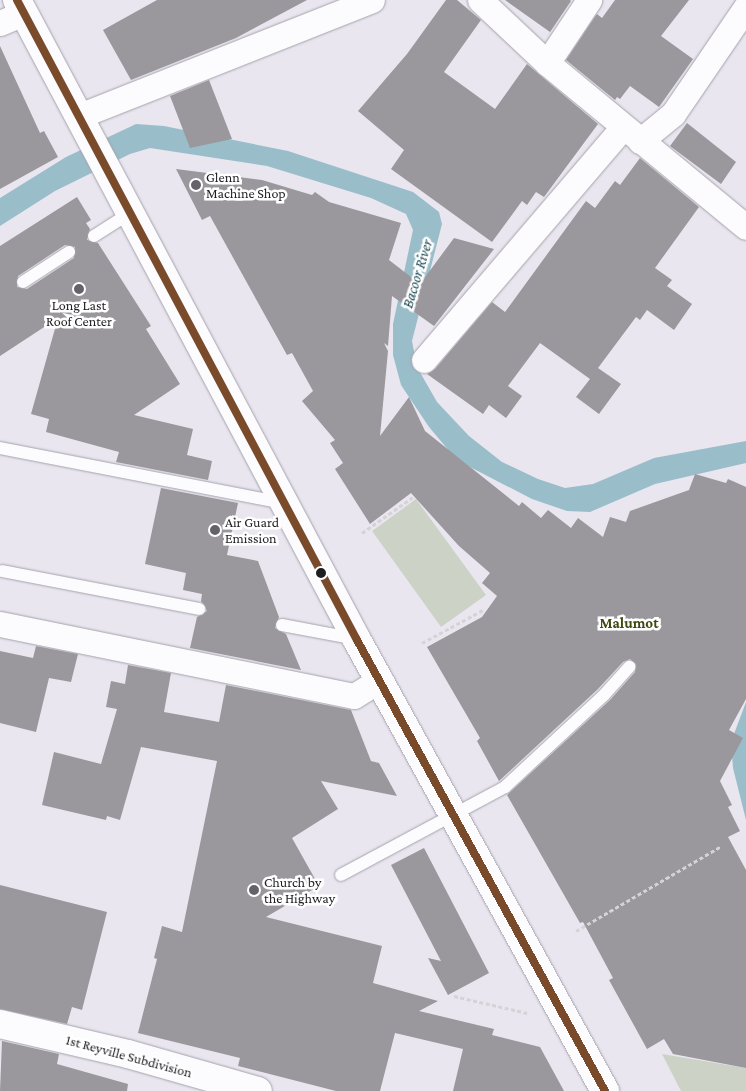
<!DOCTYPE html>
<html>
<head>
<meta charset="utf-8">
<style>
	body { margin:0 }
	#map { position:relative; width:746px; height:1091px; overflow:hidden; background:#e9e6f0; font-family:"Crimson Pro",serif }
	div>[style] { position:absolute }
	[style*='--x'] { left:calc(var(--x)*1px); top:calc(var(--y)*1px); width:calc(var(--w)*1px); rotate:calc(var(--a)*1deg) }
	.green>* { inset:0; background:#ccd3c6 }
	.water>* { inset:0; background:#9abdca }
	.building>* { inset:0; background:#9a979d }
	.path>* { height:3px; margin-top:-1.5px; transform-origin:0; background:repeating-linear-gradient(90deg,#d5d3d6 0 4px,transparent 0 6.5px) }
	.roads { filter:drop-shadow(0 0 1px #a5a3aa) drop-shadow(0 0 1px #a5a3aa) }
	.lane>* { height:12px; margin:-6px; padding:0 6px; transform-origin:6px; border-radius:6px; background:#fcfbfd }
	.street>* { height:25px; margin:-12.5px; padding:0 12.5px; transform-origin:12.5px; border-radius:12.5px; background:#fcfbfd }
	.secondary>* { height:28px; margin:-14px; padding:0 14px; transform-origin:14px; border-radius:14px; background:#fcfbfd }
	.highway>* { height:28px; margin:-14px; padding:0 14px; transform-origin:14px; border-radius:14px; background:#fcfbfd }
	.bus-1>* { height:8px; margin:-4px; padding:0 4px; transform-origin:4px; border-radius:4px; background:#7a4b2a }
	.dots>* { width:14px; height:14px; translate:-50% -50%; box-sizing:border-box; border:2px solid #fff; border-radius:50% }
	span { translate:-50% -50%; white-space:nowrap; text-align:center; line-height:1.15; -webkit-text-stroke:5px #fff; paint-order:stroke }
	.poi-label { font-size:14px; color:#1e1d22 }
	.left { translate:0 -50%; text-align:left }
	.street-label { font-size:14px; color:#1e1d22 }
	.water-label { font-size:15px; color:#1a4853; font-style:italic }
	.neighbourhood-label { font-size:15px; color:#3d4910; font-weight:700 }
</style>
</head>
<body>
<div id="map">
	<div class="green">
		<div style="clip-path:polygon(416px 499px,486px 595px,441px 627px,372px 531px)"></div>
		<div style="clip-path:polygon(662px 1054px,746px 1068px,746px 1091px,681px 1091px)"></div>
	</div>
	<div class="water">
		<div style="clip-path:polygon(136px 124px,164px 126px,288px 151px,413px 192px,439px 212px,442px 224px,412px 341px,417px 367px,437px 402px,469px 436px,502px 462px,538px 479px,565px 488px,593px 484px,654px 458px,746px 441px,746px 463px,655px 484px,590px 512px,567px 511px,532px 499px,470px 467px,450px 452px,429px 427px,401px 385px,393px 355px,393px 324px,413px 230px,406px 214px,371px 198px,267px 166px,150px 148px,130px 154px,55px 191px,0 226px,0 198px,66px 157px)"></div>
		<div style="clip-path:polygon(746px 702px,746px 820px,733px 768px,731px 742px)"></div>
	</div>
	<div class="building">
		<div style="clip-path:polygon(157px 0,307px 0,236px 38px,131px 80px,103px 30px)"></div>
		<div style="clip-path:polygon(446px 0,457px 0,481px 20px,444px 72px,495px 109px,527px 64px,598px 124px,544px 197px,536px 192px,527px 205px,522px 201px,492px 242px,391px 169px,404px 150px,358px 111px,407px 54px)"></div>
		<div style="clip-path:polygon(505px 0,570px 0,571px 1px,544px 41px,550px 32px)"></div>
		<div style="clip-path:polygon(615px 0,689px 0,661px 36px,693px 59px,659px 107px,630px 86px,620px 99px,617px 97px,615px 100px,566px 60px,594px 18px,597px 14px,602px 18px)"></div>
		<div style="clip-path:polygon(0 46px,40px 133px,44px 131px,58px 157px,0 189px)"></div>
		<div style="clip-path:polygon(209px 80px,232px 139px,190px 148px,170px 96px)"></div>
		<div style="clip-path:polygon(687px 123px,736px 162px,721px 184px,670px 146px)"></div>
		<div style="clip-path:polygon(640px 158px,699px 207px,655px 268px,672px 280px,667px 286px,692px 304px,674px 330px,647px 310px,640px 320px,636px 317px,598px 368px,621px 384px,599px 414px,576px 397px,590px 379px,540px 343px,508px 386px,522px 396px,506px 418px,489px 405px,483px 414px,427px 374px,435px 369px,492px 302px,505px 312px,586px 201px,595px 208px,615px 181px,620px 185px)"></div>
		<div style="clip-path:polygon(176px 169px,262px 180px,312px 195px,315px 192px,329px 202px,401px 223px,389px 260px,420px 284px,454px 238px,494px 249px,434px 326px,392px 296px,388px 346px,384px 343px,388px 351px,380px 436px,409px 397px,425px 431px,519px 506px,522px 502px,541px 518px,548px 510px,571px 528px,578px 518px,603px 537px,610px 517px,626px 522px,630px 511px,689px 490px,695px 474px,726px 483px,728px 479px,746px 487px,746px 699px,729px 730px,743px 738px,720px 781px,732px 805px,728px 807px,740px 831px,728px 837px,746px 870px,746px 1068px,673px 1054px,664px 1039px,647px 1049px,609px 980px,613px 978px,583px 922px,580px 923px,507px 795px,610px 700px,635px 672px,636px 664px,630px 659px,623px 662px,598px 689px,499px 781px,477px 741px,480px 738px,427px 647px,482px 617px,497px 596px,482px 583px,490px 573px,459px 546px,411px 493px,370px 524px,335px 469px,343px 463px,330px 443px,335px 440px,302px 401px,313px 391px,292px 353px,287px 355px,210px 216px,202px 220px)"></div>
		<div style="clip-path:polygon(evenodd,77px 197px,91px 220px,86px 223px,90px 229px,87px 240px,98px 243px,151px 326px,146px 329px,180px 384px,134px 415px,193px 429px,187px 455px,212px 461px,208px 480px,116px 462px,119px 452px,46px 432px,49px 419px,31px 414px,58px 318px,0 356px,0 246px,77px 197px,65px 245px,75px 247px,74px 258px,27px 289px,17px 287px,18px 276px,65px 245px)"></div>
		<div style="clip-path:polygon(161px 488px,238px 503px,227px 555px,258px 561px,279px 617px,275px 628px,286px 634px,301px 670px,190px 648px,197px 617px,207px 611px,201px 601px,202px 594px,183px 590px,186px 573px,145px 564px)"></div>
		<div style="clip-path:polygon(36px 646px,78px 654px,71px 682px,49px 678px,36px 732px,0 723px,0 651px,33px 658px)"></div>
		<div style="clip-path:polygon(128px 665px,171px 673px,164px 712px,219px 722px,226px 685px,351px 710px,371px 761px,379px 763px,397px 796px,321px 781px,338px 809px,292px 838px,319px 886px,266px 917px,382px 946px,373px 983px,438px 1001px,419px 1011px,494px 1029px,492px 1035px,540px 1047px,564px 1091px,453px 1091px,463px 1049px,395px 1033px,380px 1091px,336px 1091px,238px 1066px,240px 1058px,138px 1033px,157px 959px,154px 958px,162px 926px,182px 932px,217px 761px,141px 747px,120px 820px,107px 816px,106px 820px,42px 805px,54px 752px,101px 764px,117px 709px,106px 707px,111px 681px,125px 684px)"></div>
		<div style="clip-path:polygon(424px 848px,489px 973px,448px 995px,428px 958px,441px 961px,391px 865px)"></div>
		<div style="clip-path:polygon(0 885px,107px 912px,82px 1010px,72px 1007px,67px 1024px,0 1009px)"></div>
		<div style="clip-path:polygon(2px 1041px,59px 1054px,57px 1064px,128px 1084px,127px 1091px,0 1091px)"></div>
	</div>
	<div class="path">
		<div style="--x:362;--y:533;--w:62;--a:-35.2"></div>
		<div style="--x:422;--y:643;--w:69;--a:-28.4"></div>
		<div style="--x:576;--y:931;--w:167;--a:-30.3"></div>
		<div style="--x:454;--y:996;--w:75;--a:13.1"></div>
	</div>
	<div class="roads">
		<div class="lane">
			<div style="--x:94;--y:236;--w:43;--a:-32.6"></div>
			<div style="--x:23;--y:282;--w:55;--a:-33.1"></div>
			<div style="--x:0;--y:448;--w:287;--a:11"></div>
			<div style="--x:2;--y:571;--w:201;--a:10.9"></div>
			<div style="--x:282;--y:625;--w:75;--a:10.7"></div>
			<div style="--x:341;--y:875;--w:186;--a:-28.2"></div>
			<div style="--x:505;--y:787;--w:135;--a:-42.9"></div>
			<div style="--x:604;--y:695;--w:38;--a:-48"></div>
		</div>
		<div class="street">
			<div style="--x:480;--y:0;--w:92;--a:43.2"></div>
			<div style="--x:547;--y:63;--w:258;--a:39.5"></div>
			<div style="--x:0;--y:23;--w:26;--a:-23"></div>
			<div style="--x:547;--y:63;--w:76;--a:-56.3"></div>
			<div style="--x:79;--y:116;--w:315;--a:-21.6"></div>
			<div style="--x:640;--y:141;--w:43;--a:-39.3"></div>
			<div style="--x:673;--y:114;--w:130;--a:-55.7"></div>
			<div style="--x:424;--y:360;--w:306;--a:-49.5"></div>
			<div style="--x:0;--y:624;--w:361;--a:11.5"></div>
			<div style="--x:354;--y:696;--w:31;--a:-32"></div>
		</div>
		<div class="secondary">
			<div style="--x:0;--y:1024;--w:131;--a:13.2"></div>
			<div style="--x:128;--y:1054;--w:135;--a:15.9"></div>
		</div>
		<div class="highway">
			<div style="--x:17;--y:0;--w:725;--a:62.02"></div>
			<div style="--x:357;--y:640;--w:515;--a:61.19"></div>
		</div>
	</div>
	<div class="bus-1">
		<div style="--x:17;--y:0;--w:725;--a:62.02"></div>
		<div style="--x:357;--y:640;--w:515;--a:61.19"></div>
	</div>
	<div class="dots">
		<div style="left:196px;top:185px;background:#65636a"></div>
		<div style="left:79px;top:289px;background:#65636a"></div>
		<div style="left:215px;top:530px;background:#65636a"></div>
		<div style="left:321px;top:573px;background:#1e1d22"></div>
		<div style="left:254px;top:890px;background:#65636a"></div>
	</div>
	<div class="poi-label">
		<span class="left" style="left:206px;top:185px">Glenn<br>Machine Shop</span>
		<span style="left:79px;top:313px">Long Last<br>Roof Center</span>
		<span class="left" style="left:225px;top:530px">Air Guard<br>Emission</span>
		<span class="left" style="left:264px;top:890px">Church by<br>the Highway</span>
	</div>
	<div class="street-label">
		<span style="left:129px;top:1056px;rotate:15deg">1st Reyville Subdivision</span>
	</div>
	<div class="water-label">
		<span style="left:418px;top:274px;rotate:-73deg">Bacoor River</span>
	</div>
	<div class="neighbourhood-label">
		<span style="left:629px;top:624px">Malumot</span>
	</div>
</div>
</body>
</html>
